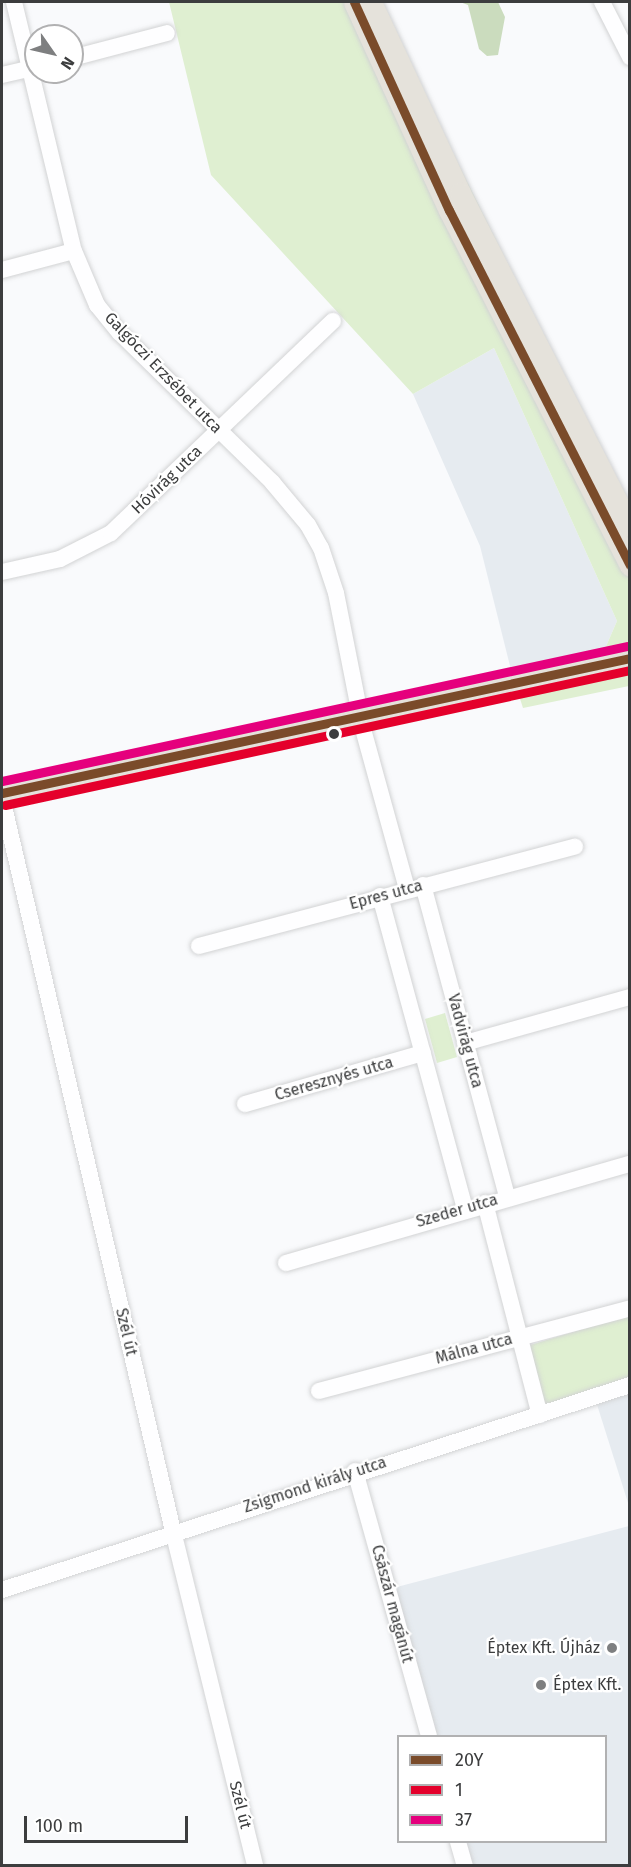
<!DOCTYPE html>
<html>
<head>
<meta charset="utf-8">
<style>
	body { margin:0 }
	#map { position:relative; width:631px; height:1867px; overflow:hidden; background:#f9fafc; font-family:"Fira Sans",sans-serif }
	div>[style] { position:absolute }
	[style*='--x'] { left:calc(var(--x)*1px); top:calc(var(--y)*1px); width:calc(var(--w)*1px); rotate:calc(var(--a)*1deg) }
	.built>* { inset:0; background:#e6ebf0 }
	.green>* { inset:0; background:#dfefd1 }
	.forest>* { inset:0; background:#cbdcbe }
	.roads { filter:drop-shadow(0 0 2px #d2d3d4) drop-shadow(0 0 2px #d2d3d4) }
	.minor>* { height:16px; margin:-8px; padding:0 8px; transform-origin:8px; border-radius:8px; background:#fefeff }
	.major>* { height:21px; margin:-10.5px; padding:0 10.5px; transform-origin:10.5px; border-radius:10.5px; background:#e5e2db }
	.bus-1>* { height:9px; margin:-4.5px; padding:0 4.5px; transform-origin:4.5px; border-radius:4.5px; background:#7a4b2a }
	.bus-2>* { height:9px; margin:-4.5px; padding:0 4.5px; transform-origin:4.5px; border-radius:4.5px; background:#e4002b }
	.bus-3>* { height:9px; margin:-4.5px; padding:0 4.5px; transform-origin:4.5px; border-radius:4.5px; background:#e5007d }
	.dots>* { width:16px; height:16px; translate:-50% -50%; box-sizing:border-box; border:3px solid #fff; border-radius:50% }
	span { translate:-50% -50%; white-space:nowrap; text-align:center; line-height:1.15; -webkit-text-stroke:4.5px #fff; paint-order:stroke }
	.street-label { font-size:16px; color:#3c3d3e }
	.poi-label { font-size:16px; color:#3c3d3e }
	.right { translate:-100% -50%; text-align:right }
	.left { translate:0 -50%; text-align:left }
	.frame { position:absolute; inset:0; border:3px solid #3c3d3e; pointer-events:none }
	.legend { position:absolute; left:397px; top:1735px; width:210px; height:108px; box-sizing:border-box; background:#fff; border:2px solid #b1b1b2; margin:0; padding:8px 10px; list-style:none; font-size:18px; color:#3c3d3e }
	.legend li { display:flex; align-items:center; gap:12px; height:30px }
	.legend b { width:30px; border:2px solid #b1b1b2 }
	.north { position:absolute; left:24px; top:24px; width:60px; height:60px; box-sizing:border-box; background:#fff; border:2px solid #b1b1b2; border-radius:50%; rotate:124deg; font-size:16px; font-weight:700; line-height:24px; text-align:center; color:#3c3d3e }
	.north::after { content:''; display:block; margin:auto; width:21px; height:27px; background:#7e7f80; clip-path:polygon(50% 0,100% 100%,50% 72%,0 100%) }
	.scale { position:absolute; left:24px; top:1816px; width:164px; height:27px; box-sizing:border-box; border:3px solid #3c3d3e; border-top:0; padding-left:8px; font-size:18px; line-height:21px; white-space:nowrap; color:#3c3d3e; -webkit-text-stroke:4px #fff; paint-order:stroke }
</style>
</head>
<body>
<div id="map">
	<div class="built">
		<div style="clip-path:polygon(494px 348px,617px 621px,604px 651px,512px 674px,480px 546px,413px 394px)"></div>
		<div style="clip-path:polygon(629px 1377px,629px 1506px,593px 1392px)"></div>
		<div style="clip-path:polygon(629px 1526px,629px 1865px,467px 1865px,460px 1842px,606px 1842px,606px 1736px,432px 1736px,393px 1588px)"></div>
	</div>
	<div class="green">
		<div style="clip-path:polygon(169px 2px,378px 2px,629px 508px,629px 686px,523px 708px,512px 674px,604px 651px,617px 621px,494px 348px,413px 394px,211px 175px)"></div>
		<div style="clip-path:polygon(445px 1013px,457px 1057px,437px 1063px,425px 1019px)"></div>
		<div style="clip-path:polygon(629px 1315px,629px 1377px,593px 1392px,544px 1406px,527px 1346px)"></div>
	</div>
	<div class="forest">
		<div style="clip-path:polygon(460px 2px,498px 2px,505px 17px,498px 55px,487px 56px,479px 49px,468px 5px)"></div>
	</div>
	<div class="roads">
		<div class="minor">
			<div style="--x:14;--y:2;--w:256;--a:76.5"></div>
			<div style="--x:74;--y:251;--w:59;--a:66.9"></div>
			<div style="--x:97;--y:305;--w:36;--a:51"></div>
			<div style="--x:120;--y:333;--w:213;--a:44.4"></div>
			<div style="--x:272;--y:482;--w:56;--a:50.1"></div>
			<div style="--x:308;--y:525;--w:26;--a:61"></div>
			<div style="--x:321;--y:548;--w:47;--a:71.6"></div>
			<div style="--x:336;--y:593;--w:139;--a:78.8"></div>
			<div style="--x:363;--y:729;--w:166;--a:74.6"></div>
			<div style="--x:602;--y:2;--w:62;--a:63"></div>
			<div style="--x:72;--y:58;--w:98;--a:-14.7"></div>
			<div style="--x:2;--y:75;--w:35;--a:-13"></div>
			<div style="--x:2;--y:270;--w:74;--a:-14.8"></div>
			<div style="--x:2;--y:572;--w:59;--a:-12.6"></div>
			<div style="--x:60;--y:559;--w:57;--a:-27"></div>
			<div style="--x:111;--y:533;--w:307;--a:-43.7"></div>
			<div style="--x:2;--y:798;--w:753;--a:76.87"></div>
			<div style="--x:173;--y:1531;--w:345;--a:76.2"></div>
			<div style="--x:423;--y:885;--w:323;--a:74.9"></div>
			<div style="--x:380;--y:896;--w:323;--a:74.8"></div>
			<div style="--x:199;--y:946;--w:389;--a:-14.8"></div>
			<div style="--x:465;--y:1043;--w:171;--a:-15.6"></div>
			<div style="--x:245;--y:1104;--w:185;--a:-16"></div>
			<div style="--x:485;--y:1203;--w:219;--a:75.5"></div>
			<div style="--x:286;--y:1263;--w:358;--a:-16.1"></div>
			<div style="--x:319;--y:1391;--w:322;--a:-14.9"></div>
			<div style="--x:355;--y:1471;--w:275;--a:74.4"></div>
			<div style="--x:2;--y:1590;--w:661;--a:-18.08"></div>
			<div style="--x:458;--y:1842;--w:25;--a:74"></div>
		</div>
		<div class="major">
			<div style="--x:354;--y:2;--w:229;--a:65.5"></div>
			<div style="--x:449;--y:210;--w:399;--a:63"></div>
			<div style="--x:371;--y:2;--w:211;--a:65"></div>
			<div style="--x:460;--y:193;--w:374;--a:63"></div>
			<div style="--x:2;--y:793;--w:642;--a:-12.13"></div>
		</div>
	</div>
	<div class="bus-1">
		<div style="--x:354;--y:2;--w:229;--a:65.5"></div>
		<div style="--x:449;--y:210;--w:398;--a:63"></div>
		<div style="--x:2;--y:793;--w:642;--a:-12.13"></div>
	</div>
	<div class="bus-2">
		<div style="--x:5;--y:805;--w:639;--a:-12.19"></div>
	</div>
	<div class="bus-3">
		<div style="--x:2;--y:781;--w:639;--a:-12.19"></div>
	</div>
	<div class="dots">
		<div style="left:334px;top:734px;background:#3c3d3e"></div>
		<div style="left:612px;top:1648px;background:#7e7f80"></div>
		<div style="left:541px;top:1685px;background:#7e7f80"></div>
	</div>
	<div class="street-label">
		<span style="left:163px;top:373px;rotate:46deg">Galgóczi Erzsébet utca</span>
		<span style="left:167px;top:480px;rotate:-44deg">Hóvirág utca</span>
		<span style="left:386px;top:895px;rotate:-15deg">Epres utca</span>
		<span style="left:465px;top:1041px;rotate:75deg">Vadvirág utca</span>
		<span style="left:334px;top:1079px;rotate:-16deg">Cseresznyés utca</span>
		<span style="left:457px;top:1211px;rotate:-16deg">Szeder utca</span>
		<span style="left:126px;top:1332px;rotate:77deg">Szél út</span>
		<span style="left:474px;top:1349px;rotate:-15deg">Málna utca</span>
		<span style="left:315px;top:1485px;rotate:-18deg">Zsigmond király utca</span>
		<span style="left:392px;top:1604px;rotate:75deg">Császár magánút</span>
		<span style="left:240px;top:1805px;rotate:76deg">Szél út</span>
	</div>
	<div class="poi-label">
		<span class="right" style="left:600px;top:1648px">Éptex Kft. Újház</span>
		<span class="left" style="left:553px;top:1685px">Éptex Kft.</span>
	</div>
	<div class="frame"></div>
	<ul class="legend">
	<li><b style="height:8px;background:#7a4b2a"></b>20Y</li>
	<li><b style="height:8px;background:#e4002b"></b>1</li>
	<li><b style="height:8px;background:#e5007d"></b>37</li>
	</ul>
	<div class="north">N</div>
	<div class="scale">100 m</div>
</div>
</body>
</html>
